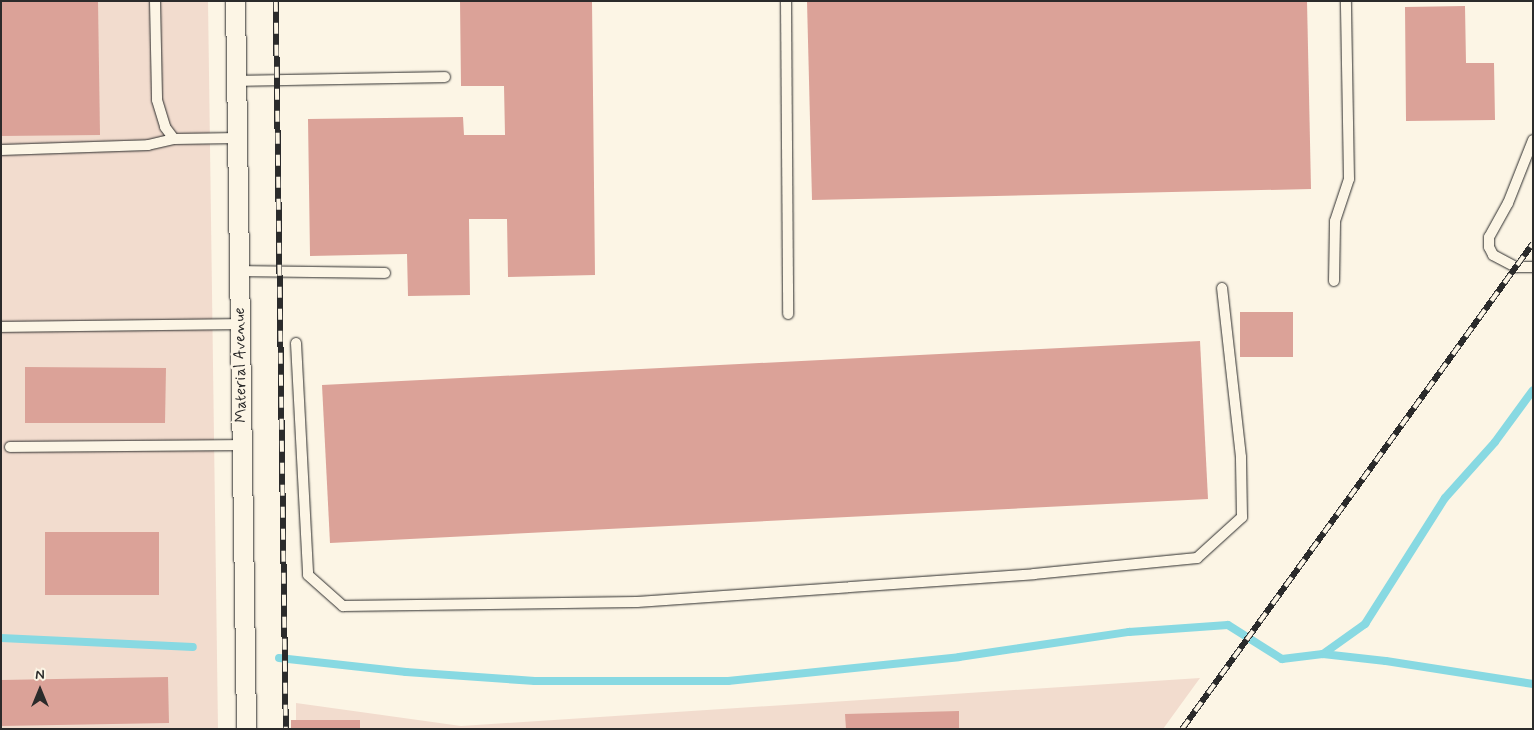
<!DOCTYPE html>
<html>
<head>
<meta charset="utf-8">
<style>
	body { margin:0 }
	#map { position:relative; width:1534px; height:730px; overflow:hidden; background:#fcf5e5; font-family:Mynerve,sans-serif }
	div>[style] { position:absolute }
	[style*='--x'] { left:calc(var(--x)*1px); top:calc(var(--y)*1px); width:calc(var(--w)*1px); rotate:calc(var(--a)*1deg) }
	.built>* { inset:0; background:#f2dcce }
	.stream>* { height:8px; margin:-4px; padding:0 4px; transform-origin:4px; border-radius:4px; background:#88d9e2 }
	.building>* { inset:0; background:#dba298 }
	.roads { filter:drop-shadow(0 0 1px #2b2b2b) drop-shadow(0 0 1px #2b2b2b) }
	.service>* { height:10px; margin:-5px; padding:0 5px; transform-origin:5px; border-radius:5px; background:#fcf5e5 }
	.minor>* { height:19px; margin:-9.5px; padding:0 9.5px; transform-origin:9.5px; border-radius:9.5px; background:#fcf5e5 }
	.rail>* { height:5.5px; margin-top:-2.75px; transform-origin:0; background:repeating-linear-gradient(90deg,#fcf5e5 0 11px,#2b2b2b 0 22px); box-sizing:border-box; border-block:1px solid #2b2b2b }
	span { translate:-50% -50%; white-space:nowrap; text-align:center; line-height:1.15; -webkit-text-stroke:5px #fcf5e5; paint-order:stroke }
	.street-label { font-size:16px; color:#2b2b2b }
	.frame { position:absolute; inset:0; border:2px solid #2b2b2b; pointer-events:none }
	.north { position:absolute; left:15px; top:665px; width:50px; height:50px; -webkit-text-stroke:4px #fcf5e5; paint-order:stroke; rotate:0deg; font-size:14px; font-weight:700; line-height:20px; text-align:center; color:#2b2b2b }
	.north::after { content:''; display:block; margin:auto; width:18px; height:22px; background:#2b2b2b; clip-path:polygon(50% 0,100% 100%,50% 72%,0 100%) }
</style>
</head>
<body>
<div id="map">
	<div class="built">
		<div style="clip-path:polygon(1px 1px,208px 1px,218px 729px,1px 729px)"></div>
		<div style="clip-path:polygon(1200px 678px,1163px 729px,296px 729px,296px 703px,461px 726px)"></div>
	</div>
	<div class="stream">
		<div style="--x:1;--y:638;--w:192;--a:2.7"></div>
		<div style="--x:1323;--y:654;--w:52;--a:-35.5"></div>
		<div style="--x:1365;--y:624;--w:149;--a:-57.6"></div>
		<div style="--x:1445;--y:498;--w:75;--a:-48.2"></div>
		<div style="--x:1495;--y:442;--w:64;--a:-53.8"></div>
		<div style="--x:279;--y:658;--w:128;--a:6.3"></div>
		<div style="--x:406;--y:672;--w:129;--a:4"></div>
		<div style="--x:535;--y:681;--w:193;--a:0"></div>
		<div style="--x:728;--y:681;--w:232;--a:-5.9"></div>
		<div style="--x:959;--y:657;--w:172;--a:-8.4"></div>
		<div style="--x:1129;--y:632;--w:99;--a:-4"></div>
		<div style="--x:1228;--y:625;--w:64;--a:32.2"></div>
		<div style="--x:1282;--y:659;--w:41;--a:-7"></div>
		<div style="--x:1323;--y:654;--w:63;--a:6.3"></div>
		<div style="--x:1386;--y:661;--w:149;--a:8.9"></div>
	</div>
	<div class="building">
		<div style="clip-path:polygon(1px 1px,98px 1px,100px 135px,1px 136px)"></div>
		<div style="clip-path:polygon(460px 1px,592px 1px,595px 275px,508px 277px,507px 219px,469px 219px,470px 295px,408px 296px,407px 254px,310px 256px,308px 119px,463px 117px,464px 135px,505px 135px,504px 86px,461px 86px)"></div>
		<div style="clip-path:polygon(807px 1px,1307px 1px,1311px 189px,812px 200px)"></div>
		<div style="clip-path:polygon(1465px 6px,1466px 63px,1494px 63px,1495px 120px,1406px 121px,1405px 7px)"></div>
		<div style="clip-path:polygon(1240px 312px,1293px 312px,1293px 357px,1240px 357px)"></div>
		<div style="clip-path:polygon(1200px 341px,1208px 499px,330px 543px,322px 385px)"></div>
		<div style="clip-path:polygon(25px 367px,166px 368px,165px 423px,25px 423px)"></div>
		<div style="clip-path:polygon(45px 532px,159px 532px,159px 595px,45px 595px)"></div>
		<div style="clip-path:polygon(168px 677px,169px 723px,1px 726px,1px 680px)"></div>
		<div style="clip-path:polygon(959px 711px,959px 729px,846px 729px,845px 714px)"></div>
		<div style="clip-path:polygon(291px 720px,360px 720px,360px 729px,291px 729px)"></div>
	</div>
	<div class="roads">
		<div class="service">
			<div style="--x:155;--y:1;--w:99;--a:88.8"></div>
			<div style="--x:157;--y:100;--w:28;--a:73"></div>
			<div style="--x:165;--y:127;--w:15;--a:53"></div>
			<div style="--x:174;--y:139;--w:64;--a:-0.9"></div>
			<div style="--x:786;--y:1;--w:313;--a:89.6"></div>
			<div style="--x:237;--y:81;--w:208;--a:-1.1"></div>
			<div style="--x:1533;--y:140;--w:68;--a:111.6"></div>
			<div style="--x:1508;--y:203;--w:39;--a:119"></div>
			<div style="--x:1489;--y:237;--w:10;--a:90"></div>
			<div style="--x:1489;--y:247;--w:9;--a:63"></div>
			<div style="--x:1493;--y:255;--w:26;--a:28"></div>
			<div style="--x:1516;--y:267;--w:17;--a:0"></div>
			<div style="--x:1;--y:150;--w:147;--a:-1.9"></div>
			<div style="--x:148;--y:145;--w:27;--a:-13"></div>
			<div style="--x:240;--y:271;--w:145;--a:0.8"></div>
			<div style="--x:1334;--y:281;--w:60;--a:-89"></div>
			<div style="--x:1335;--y:221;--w:44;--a:-71.6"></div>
			<div style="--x:1349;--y:179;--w:178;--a:-91"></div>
			<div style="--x:1;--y:327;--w:240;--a:-0.7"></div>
			<div style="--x:296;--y:343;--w:232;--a:87"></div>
			<div style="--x:308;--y:575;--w:47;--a:41.5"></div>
			<div style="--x:343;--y:606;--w:294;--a:-0.8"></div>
			<div style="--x:637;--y:602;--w:398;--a:-4"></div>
			<div style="--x:1034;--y:574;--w:164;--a:-5.6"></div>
			<div style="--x:1197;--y:558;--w:61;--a:-42.3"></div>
			<div style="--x:1242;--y:517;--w:60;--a:-91"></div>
			<div style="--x:1241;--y:457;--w:170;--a:-96.4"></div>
			<div style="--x:10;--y:447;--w:233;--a:-0.5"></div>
		</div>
		<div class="minor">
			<div style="--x:235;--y:1;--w:728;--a:89.13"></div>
		</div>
	</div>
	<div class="rail">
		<div style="--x:276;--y:1;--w:728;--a:89.21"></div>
		<div style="--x:1182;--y:729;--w:599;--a:-54.16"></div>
	</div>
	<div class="street-label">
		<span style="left:241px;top:365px;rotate:-91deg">Material Avenue</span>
	</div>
	<div class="frame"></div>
	<div class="north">N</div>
</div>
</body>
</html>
